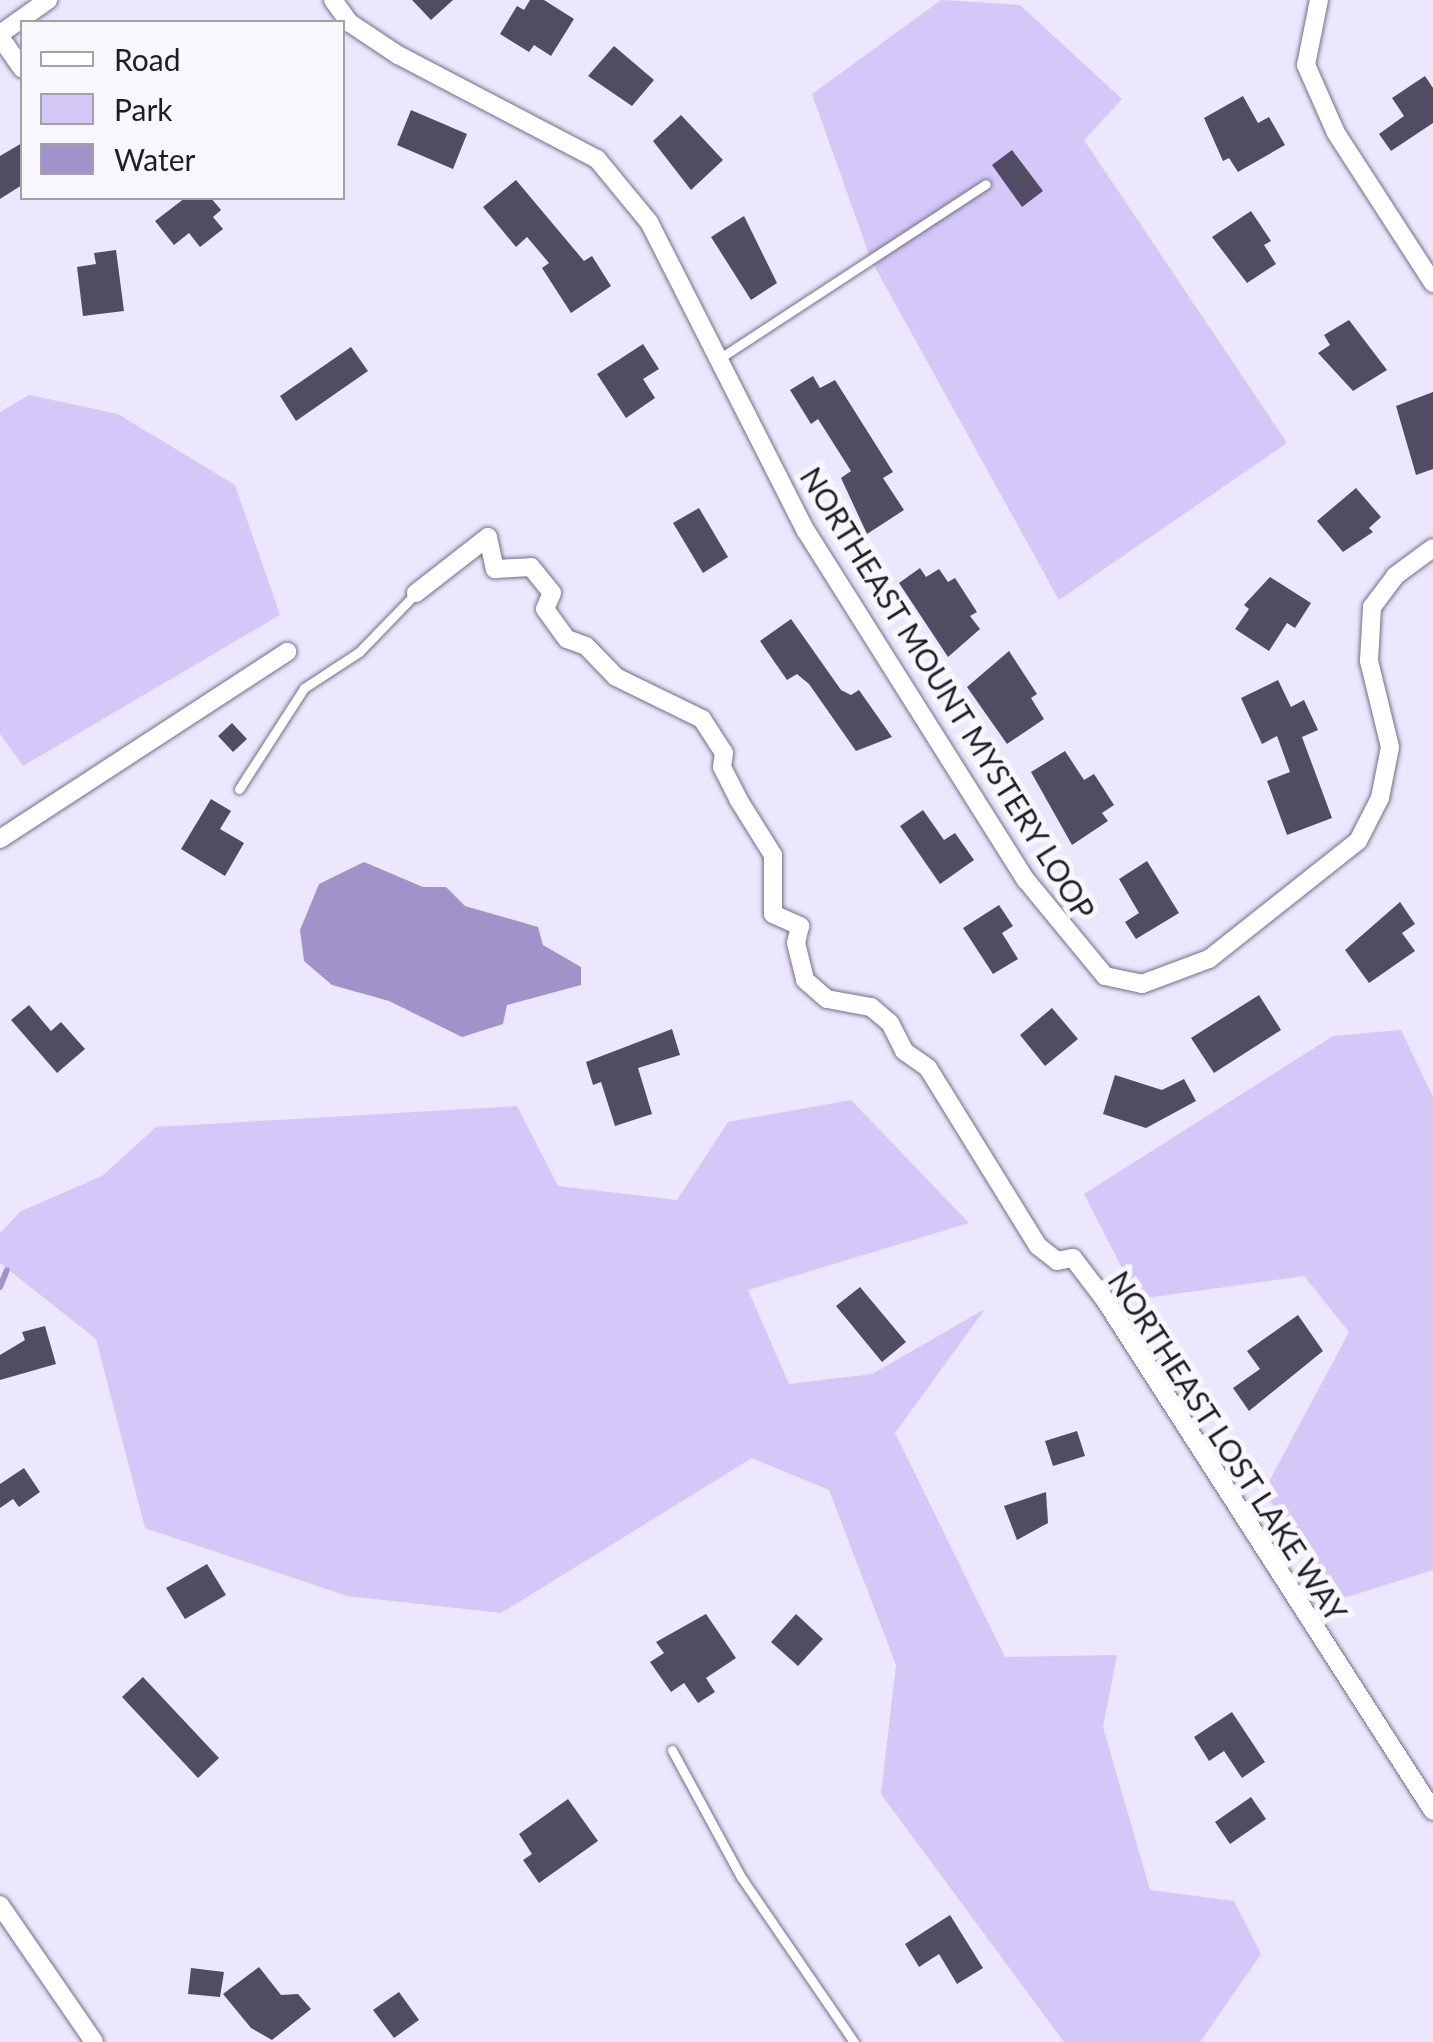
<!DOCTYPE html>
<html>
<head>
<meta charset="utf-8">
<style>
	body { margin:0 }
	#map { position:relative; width:1433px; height:2042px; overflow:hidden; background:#ece7fe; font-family:Lato,sans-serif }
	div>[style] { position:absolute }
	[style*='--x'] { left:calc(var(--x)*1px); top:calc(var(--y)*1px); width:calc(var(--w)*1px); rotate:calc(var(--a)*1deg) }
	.green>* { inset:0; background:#d3c8f8 }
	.water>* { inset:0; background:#a093c9 }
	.stream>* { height:6px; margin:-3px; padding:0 3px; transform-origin:3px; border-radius:3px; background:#a093c9 }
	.building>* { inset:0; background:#514c64 }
	.roads { filter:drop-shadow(0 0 2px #746e88) drop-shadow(0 0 2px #746e88) }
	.lane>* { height:9px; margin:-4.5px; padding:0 4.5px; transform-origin:4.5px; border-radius:4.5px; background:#fff }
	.street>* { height:18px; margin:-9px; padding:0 9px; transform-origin:9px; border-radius:9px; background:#fff }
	span { translate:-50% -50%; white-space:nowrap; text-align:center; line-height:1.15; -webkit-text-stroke:10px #f8f7fd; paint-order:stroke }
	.street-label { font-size:30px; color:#201d28 }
	.legend { position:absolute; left:20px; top:20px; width:325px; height:180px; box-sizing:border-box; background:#f8f7fd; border:2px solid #a2a0a8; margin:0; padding:12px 18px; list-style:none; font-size:30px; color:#201d28 }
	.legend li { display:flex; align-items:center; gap:20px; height:50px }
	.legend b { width:50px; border:2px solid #a2a0a8 }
</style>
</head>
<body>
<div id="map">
	<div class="green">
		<div style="clip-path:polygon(941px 0,1020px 5px,1122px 99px,1084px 140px,1287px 443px,1059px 600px,871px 260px,812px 94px)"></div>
		<div style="clip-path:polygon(29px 395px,118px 414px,235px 485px,280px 615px,23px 766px,0 734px,0 412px)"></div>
		<div style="clip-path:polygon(1401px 1030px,1433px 1097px,1433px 1570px,1334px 1601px,1264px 1491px,1349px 1332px,1304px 1276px,1138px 1299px,1084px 1194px,1333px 1036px)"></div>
		<div style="clip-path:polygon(851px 1100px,969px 1223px,748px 1290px,789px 1384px,872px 1374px,985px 1309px,895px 1433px,1005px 1657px,1117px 1655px,1103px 1727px,1150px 1890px,1234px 1901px,1261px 1954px,1200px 2042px,1064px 2042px,881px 1794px,896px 1665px,829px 1490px,752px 1458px,501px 1613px,347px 1596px,145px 1528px,96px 1339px,0 1263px,0 1233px,21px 1211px,102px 1176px,156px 1127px,517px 1106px,558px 1186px,677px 1200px,728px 1122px)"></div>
	</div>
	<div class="water">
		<div style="clip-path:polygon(364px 862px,423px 887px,446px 887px,465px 906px,538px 927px,543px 945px,581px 967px,581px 985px,507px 1005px,503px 1024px,462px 1037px,389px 1001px,332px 985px,304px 961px,300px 930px,319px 884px)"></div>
	</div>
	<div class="stream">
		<div style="--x:0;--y:1287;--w:18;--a:-68"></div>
	</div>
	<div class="building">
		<div style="clip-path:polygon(412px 0,453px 0,431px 20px)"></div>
		<div style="clip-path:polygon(530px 0,544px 0,574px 19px,551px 56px,534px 45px,529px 52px,500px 34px,517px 6px,524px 10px)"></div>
		<div style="clip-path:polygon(614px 46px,654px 80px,632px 106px,588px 76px)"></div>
		<div style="clip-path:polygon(1425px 76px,1433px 88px,1433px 123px,1391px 151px,1379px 134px,1404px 116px,1392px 98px)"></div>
		<div style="clip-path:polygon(1243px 96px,1258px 123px,1269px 117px,1285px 145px,1238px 172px,1229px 158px,1223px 161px,1204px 118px)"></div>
		<div style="clip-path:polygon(411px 110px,467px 134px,453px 169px,397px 145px)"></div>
		<div style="clip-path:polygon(681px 115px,723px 160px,691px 190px,653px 141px)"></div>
		<div style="clip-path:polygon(22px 143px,22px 185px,0 199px,0 156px)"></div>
		<div style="clip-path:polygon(1012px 150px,1043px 191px,1022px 207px,992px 165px)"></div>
		<div style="clip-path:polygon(516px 180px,584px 261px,592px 256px,611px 286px,571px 313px,542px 268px,549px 263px,527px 237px,516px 247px,483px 207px)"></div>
		<div style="clip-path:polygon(185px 198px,211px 198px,221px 210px,213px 217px,223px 229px,200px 247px,189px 233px,174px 245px,155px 221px)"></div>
		<div style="clip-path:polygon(1251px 211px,1271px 241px,1264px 245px,1276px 264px,1247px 283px,1212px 237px)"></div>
		<div style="clip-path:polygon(744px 216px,777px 283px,751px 300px,711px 237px)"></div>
		<div style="clip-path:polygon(116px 250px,124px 311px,83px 316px,77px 267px,96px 264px,94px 253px)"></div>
		<div style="clip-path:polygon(1349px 320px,1387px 370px,1353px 391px,1318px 353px,1330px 345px,1324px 335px)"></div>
		<div style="clip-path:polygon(643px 344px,659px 369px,643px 379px,655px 398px,626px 418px,597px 374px)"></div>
		<div style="clip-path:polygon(351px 347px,368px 371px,296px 421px,280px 396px)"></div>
		<div style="clip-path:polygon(813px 376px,820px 388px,835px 380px,893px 472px,883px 478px,904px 510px,867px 534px,841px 478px,851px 471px,818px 419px,811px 424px,790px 390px)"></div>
		<div style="clip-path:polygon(1433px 392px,1433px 469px,1416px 475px,1396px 406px)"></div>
		<div style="clip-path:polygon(1356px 488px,1381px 517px,1369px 528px,1373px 532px,1343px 552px,1317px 521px)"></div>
		<div style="clip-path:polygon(699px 508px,728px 557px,703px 573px,673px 523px)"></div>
		<div style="clip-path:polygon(920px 568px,926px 577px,939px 569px,948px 582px,955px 578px,977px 612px,970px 616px,980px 629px,948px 657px,899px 583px)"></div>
		<div style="clip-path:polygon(1270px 577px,1311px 603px,1295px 628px,1287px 623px,1269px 651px,1235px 629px,1249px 609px,1244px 605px)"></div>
		<div style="clip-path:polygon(791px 619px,841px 690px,851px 695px,859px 690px,892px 737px,856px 751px,809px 684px,797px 674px,787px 680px,760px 641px)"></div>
		<div style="clip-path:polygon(1009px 651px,1037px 694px,1031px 698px,1044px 719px,1007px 744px,967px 687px)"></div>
		<div style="clip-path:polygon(1278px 680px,1291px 707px,1304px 700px,1318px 730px,1302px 737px,1332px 818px,1287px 835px,1267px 781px,1290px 772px,1277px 736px,1262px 744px,1241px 698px)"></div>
		<div style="clip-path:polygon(232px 723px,247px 739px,233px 752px,218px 736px)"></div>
		<div style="clip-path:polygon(1065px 751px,1084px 780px,1094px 774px,1114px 805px,1102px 813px,1108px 821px,1072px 845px,1031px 772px)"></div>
		<div style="clip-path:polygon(211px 799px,231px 811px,220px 829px,244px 843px,225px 876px,181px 849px)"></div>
		<div style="clip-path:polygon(923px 810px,944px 840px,955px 833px,974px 860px,940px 884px,900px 826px)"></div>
		<div style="clip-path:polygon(1147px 861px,1179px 913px,1136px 939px,1125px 922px,1139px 913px,1119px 879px)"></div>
		<div style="clip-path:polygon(1400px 902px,1415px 924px,1402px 933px,1415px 951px,1369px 983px,1345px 950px)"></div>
		<div style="clip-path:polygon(999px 905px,1013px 926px,1002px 933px,1018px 959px,993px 974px,963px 928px)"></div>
		<div style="clip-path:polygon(1259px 995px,1281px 1030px,1214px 1073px,1191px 1038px)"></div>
		<div style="clip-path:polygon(29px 1005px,51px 1031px,61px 1022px,85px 1049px,57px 1073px,11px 1020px)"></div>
		<div style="clip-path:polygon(1052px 1008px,1078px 1039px,1045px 1066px,1020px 1035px)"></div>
		<div style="clip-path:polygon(672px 1029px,680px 1055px,638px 1068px,652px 1114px,615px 1126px,601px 1082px,593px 1085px,586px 1062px)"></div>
		<div style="clip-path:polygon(1115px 1075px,1162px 1090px,1184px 1079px,1196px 1101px,1146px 1128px,1103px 1114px)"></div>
		<div style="clip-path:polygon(860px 1287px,906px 1342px,882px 1362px,836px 1306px)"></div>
		<div style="clip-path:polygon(1298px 1315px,1323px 1351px,1249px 1411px,1233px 1388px,1260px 1369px,1247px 1351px)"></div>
		<div style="clip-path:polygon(45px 1326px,56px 1364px,0 1380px,0 1355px,25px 1340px,22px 1332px)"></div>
		<div style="clip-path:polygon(1077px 1431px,1085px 1456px,1053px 1466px,1045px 1441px)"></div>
		<div style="clip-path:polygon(24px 1468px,40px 1492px,19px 1507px,13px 1499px,0 1508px,0 1484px)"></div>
		<div style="clip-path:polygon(1046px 1492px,1048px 1523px,1017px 1540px,1004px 1506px)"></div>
		<div style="clip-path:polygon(207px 1564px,226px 1595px,185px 1619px,166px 1588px)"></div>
		<div style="clip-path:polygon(706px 1614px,736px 1658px,706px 1678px,715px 1692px,698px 1703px,684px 1683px,671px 1692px,650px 1662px,664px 1653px,656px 1642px)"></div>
		<div style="clip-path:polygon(796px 1614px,823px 1639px,798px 1666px,771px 1642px)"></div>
		<div style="clip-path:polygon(143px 1677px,219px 1758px,198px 1778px,122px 1697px)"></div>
		<div style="clip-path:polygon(1232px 1712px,1265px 1762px,1242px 1778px,1224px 1751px,1209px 1761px,1194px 1737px)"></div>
		<div style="clip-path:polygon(1251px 1797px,1266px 1819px,1230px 1844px,1215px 1822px)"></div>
		<div style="clip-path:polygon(568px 1799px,598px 1841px,539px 1883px,523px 1860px,532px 1854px,519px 1834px)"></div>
		<div style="clip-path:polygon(950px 1915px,983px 1968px,957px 1984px,939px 1954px,919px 1967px,905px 1944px)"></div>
		<div style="clip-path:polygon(259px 1967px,281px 1995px,298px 1994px,311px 2009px,272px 2040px,251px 2028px,223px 1994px)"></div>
		<div style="clip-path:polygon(191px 1968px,224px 1972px,220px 1997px,188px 1994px)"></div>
		<div style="clip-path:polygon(399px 1992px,419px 2020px,394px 2038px,373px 2010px)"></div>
	</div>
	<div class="roads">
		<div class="lane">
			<div style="--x:717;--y:360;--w:321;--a:-33.2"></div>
			<div style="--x:239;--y:789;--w:120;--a:-57.2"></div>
			<div style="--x:304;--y:688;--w:66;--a:-33.2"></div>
			<div style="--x:359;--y:652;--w:82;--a:-46"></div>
			<div style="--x:672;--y:1750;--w:145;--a:61.5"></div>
			<div style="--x:741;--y:1877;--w:200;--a:55.6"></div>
		</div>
		<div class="street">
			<div style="--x:333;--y:0;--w:29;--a:54"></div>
			<div style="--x:350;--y:23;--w:58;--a:33.7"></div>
			<div style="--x:398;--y:55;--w:225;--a:27.6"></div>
			<div style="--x:597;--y:159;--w:82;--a:50.5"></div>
			<div style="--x:649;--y:222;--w:347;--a:63.1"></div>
			<div style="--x:806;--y:531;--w:413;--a:57.8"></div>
			<div style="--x:1026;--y:880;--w:124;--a:50.5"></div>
			<div style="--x:1105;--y:976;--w:38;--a:12"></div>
			<div style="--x:1142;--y:984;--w:72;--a:-20.5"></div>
			<div style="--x:1209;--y:959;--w:190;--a:-38.4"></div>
			<div style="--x:1358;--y:841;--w:48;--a:-62.9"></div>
			<div style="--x:1380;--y:798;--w:52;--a:-78.9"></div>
			<div style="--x:1390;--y:747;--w:89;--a:-103.7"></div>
			<div style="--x:1369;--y:661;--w:54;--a:-86.8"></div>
			<div style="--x:1372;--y:607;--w:39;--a:-53"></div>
			<div style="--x:1395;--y:576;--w:47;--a:-36.4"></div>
			<div style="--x:1319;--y:0;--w:66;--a:101.3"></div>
			<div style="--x:1306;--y:65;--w:74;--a:66.2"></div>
			<div style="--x:1336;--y:133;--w:179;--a:57.1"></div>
			<div style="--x:0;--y:34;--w:59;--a:-35.3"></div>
			<div style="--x:0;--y:37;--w:39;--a:55"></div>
			<div style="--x:416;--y:593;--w:91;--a:-37.9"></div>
			<div style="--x:488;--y:537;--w:33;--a:78"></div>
			<div style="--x:495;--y:569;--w:36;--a:-3"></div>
			<div style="--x:531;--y:567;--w:33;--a:51"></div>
			<div style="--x:552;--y:593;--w:17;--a:114"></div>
			<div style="--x:545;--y:609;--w:37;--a:54"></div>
			<div style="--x:567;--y:639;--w:20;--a:20"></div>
			<div style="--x:586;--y:646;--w:43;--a:45.9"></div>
			<div style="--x:616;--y:677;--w:96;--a:26"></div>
			<div style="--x:702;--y:719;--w:40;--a:57.1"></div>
			<div style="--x:724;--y:753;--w:14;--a:98"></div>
			<div style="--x:722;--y:767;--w:36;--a:63"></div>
			<div style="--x:738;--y:799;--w:66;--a:58"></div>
			<div style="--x:773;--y:855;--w:59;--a:90"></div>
			<div style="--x:773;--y:914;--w:30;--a:24"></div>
			<div style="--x:800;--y:926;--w:17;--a:103"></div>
			<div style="--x:796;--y:943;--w:38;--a:76"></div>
			<div style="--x:805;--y:980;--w:29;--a:41"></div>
			<div style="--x:827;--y:999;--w:45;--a:10.3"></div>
			<div style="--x:871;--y:1007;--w:25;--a:40"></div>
			<div style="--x:890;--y:1023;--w:31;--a:63"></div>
			<div style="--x:904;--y:1051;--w:29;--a:35"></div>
			<div style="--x:928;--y:1068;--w:209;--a:58.3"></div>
			<div style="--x:1038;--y:1246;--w:24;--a:38"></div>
			<div style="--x:1057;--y:1261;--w:16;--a:-11"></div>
			<div style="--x:1073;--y:1258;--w:53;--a:52.7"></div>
			<div style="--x:1105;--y:1300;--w:607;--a:57.3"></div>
			<div style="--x:0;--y:839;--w:343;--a:-33.1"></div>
			<div style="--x:0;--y:1905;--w:166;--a:55.5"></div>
		</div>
	</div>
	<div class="street-label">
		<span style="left:948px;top:693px;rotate:58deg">NORTHEAST MOUNT MYSTERY LOOP</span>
		<span style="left:1228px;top:1446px;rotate:57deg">NORTHEAST LOST LAKE WAY</span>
	</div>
	<ul class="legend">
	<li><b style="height:12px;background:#fff"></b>Road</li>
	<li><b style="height:28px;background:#d3c8f8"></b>Park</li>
	<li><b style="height:28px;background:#a093c9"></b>Water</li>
	</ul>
</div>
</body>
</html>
